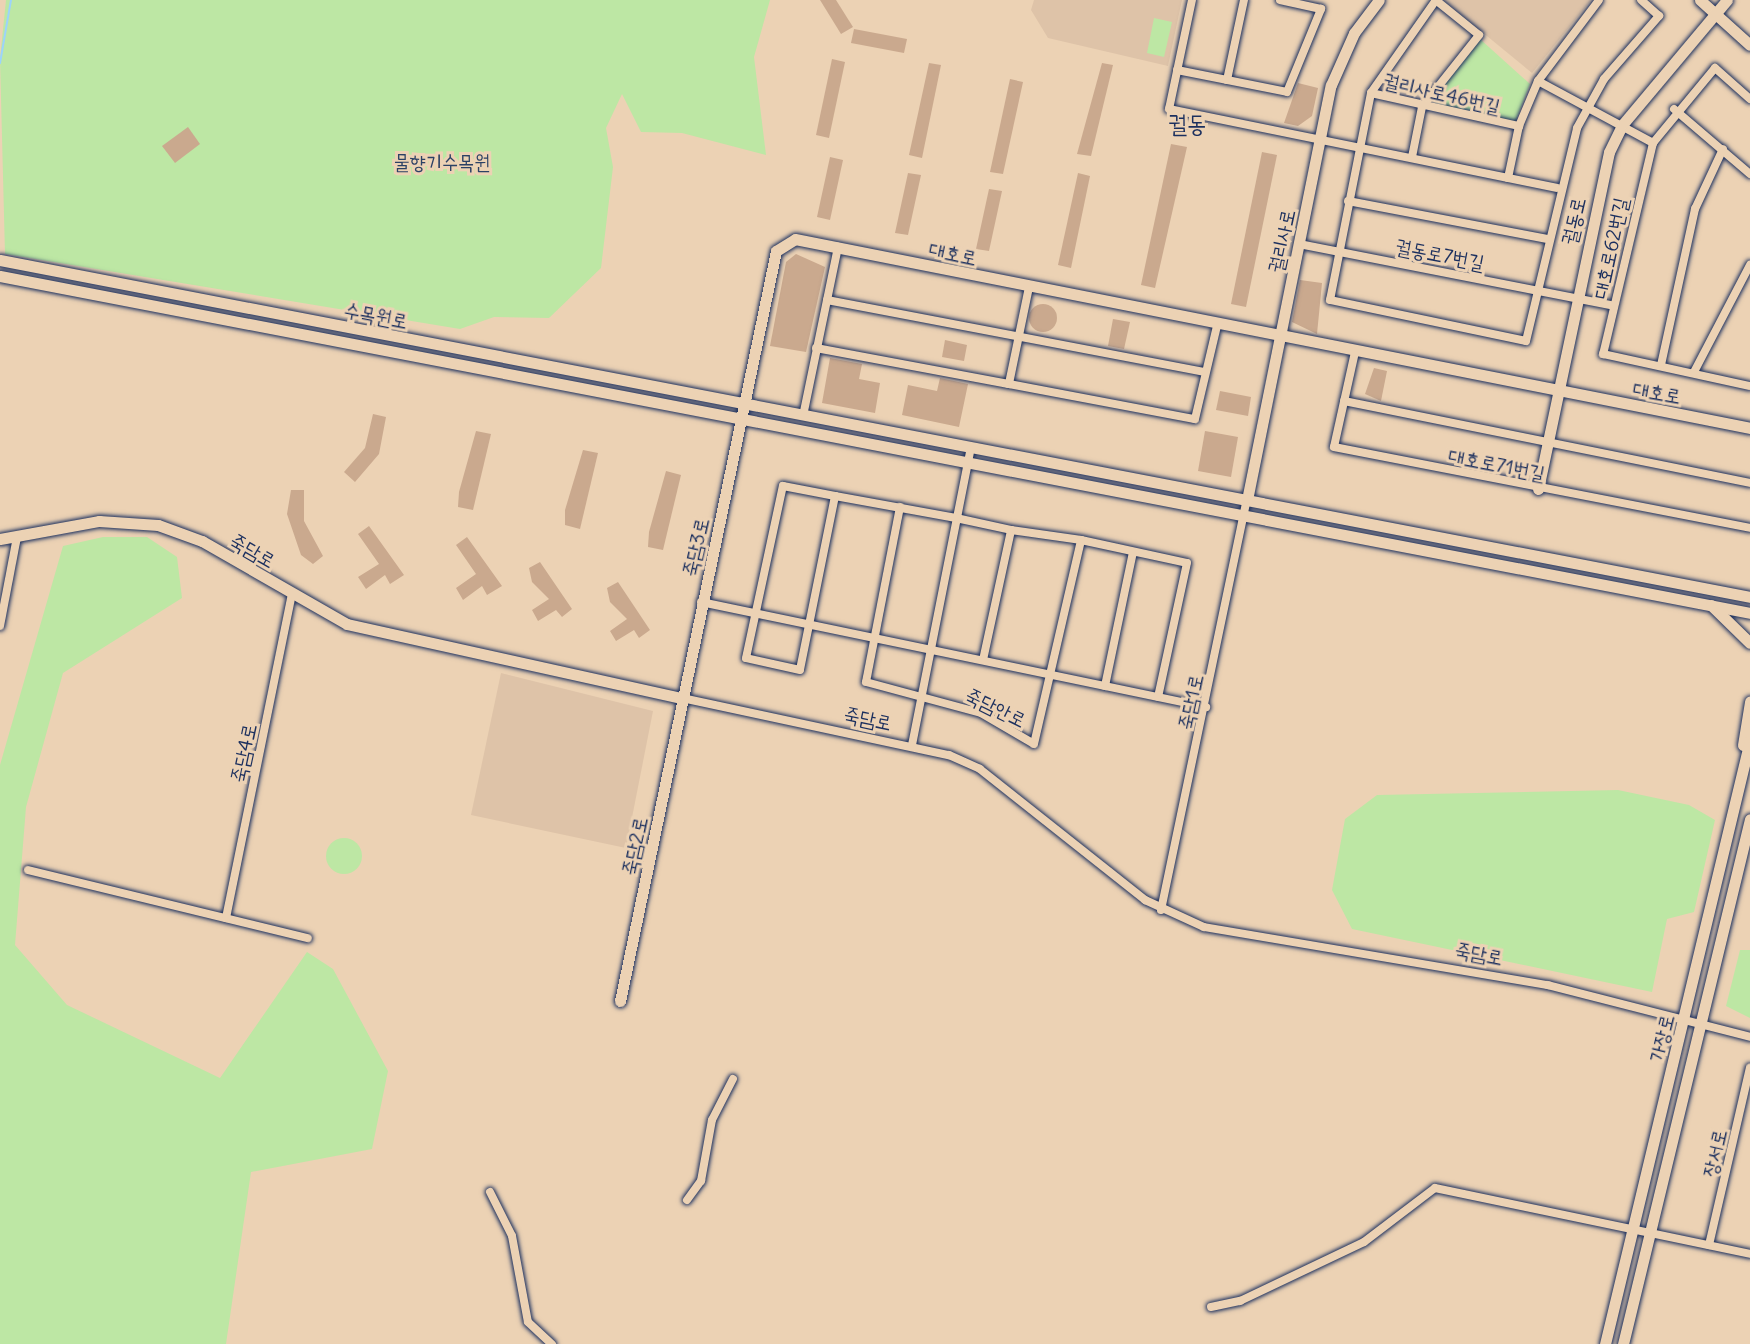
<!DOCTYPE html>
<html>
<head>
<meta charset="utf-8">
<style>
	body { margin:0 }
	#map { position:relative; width:1750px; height:1344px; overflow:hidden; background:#ecd2b4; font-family:Delius,"Poor Story",sans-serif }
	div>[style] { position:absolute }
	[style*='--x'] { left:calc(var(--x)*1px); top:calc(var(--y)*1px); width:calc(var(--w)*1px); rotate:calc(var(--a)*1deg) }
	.built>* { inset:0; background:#dec3a8 }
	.green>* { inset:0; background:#bde7a4 }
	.round { border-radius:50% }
	.stream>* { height:2px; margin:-1px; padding:0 1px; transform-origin:1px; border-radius:1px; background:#9cd3fb }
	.building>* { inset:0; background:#caa98e }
	.roads { filter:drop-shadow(0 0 2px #1b2f5e) drop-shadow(0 0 2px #1b2f5e) }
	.street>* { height:8px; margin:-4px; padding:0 4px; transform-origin:4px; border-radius:4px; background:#ecd2b4 }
	.secondary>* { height:11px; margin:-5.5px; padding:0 5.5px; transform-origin:5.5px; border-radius:5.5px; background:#ecd2b4 }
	span { translate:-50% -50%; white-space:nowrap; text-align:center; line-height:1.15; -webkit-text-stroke:6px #ecd2b4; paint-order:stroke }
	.street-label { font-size:20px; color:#1b2f5e }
	.park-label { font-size:20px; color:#2b4165 }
	.quarter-label { font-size:24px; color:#1b2f5e }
</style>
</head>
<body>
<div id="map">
	<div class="built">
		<div style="clip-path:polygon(1034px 0,1182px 0,1168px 66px,1048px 38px,1031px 10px)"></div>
		<div style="clip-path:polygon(1443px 0,1591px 0,1532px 73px)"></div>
		<div style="clip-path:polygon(501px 673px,653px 711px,626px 848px,471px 815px)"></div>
	</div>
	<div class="green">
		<div style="clip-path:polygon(6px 0,770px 0,754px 57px,766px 155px,682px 133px,641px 132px,622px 94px,606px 128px,613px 167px,601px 268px,549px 318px,494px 317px,460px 329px,5px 254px,0 59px)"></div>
		<div style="clip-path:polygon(1154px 18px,1172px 22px,1164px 57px,1147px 53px)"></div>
		<div style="clip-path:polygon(1480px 39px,1530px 84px,1515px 123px,1428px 105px)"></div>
		<div style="clip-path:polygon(103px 537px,147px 537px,177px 557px,182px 598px,63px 673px,26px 807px,15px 945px,67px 1005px,220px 1078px,307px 952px,333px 969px,388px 1071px,372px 1149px,251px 1172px,226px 1344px,0 1344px,0 765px,63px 546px)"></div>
		<div style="clip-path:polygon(1618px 790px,1689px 805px,1715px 820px,1694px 912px,1667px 919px,1652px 992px,1352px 929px,1332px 890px,1345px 819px,1377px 795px)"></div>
		<div class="round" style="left:326px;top:838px;width:36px;height:36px"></div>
		<div style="clip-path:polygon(1740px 950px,1750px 950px,1750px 1018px,1726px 1006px)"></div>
	</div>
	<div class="stream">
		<div style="--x:0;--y:63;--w:64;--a:-80.1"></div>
	</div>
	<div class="building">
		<div style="clip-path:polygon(820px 0,836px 0,853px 27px,841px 34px)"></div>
		<div style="clip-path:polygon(854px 29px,907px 39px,904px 53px,851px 43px)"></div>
		<div style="clip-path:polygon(832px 59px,845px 62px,829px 138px,816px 135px)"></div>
		<div style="clip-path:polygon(929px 63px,941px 65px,922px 158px,909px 155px)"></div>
		<div style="clip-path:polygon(1102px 63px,1113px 65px,1091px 156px,1077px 154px)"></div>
		<div style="clip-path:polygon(1010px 79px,1023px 82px,1003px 174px,990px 172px)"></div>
		<div style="clip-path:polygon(1298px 83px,1318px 88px,1312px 116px,1298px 126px,1284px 123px)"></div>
		<div style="clip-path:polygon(188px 127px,200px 144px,175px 163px,162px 146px)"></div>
		<div style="clip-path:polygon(1171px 144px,1187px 147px,1155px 288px,1141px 285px)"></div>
		<div style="clip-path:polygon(1262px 152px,1277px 155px,1246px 307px,1231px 304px)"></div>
		<div style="clip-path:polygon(830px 157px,843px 160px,830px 220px,817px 217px)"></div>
		<div style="clip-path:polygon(908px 173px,921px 175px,908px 235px,895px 233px)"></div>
		<div style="clip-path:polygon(1078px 173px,1090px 176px,1071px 268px,1058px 265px)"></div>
		<div style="clip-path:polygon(989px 189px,1002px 191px,989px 251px,976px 249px)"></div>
		<div style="clip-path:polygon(796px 254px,825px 267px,806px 352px,770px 346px,786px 262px)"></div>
		<div style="clip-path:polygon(1300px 280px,1322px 283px,1317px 334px,1292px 322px)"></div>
		<div class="round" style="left:1029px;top:304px;width:28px;height:28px"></div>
		<div style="clip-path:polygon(1113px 319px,1130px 322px,1124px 349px,1108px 346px)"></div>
		<div style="clip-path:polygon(945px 340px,967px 345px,964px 361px,942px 357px)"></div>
		<div style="clip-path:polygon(830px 358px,862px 364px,859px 379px,880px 383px,875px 413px,822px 403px)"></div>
		<div style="clip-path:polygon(1374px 368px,1387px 371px,1381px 401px,1365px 394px)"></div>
		<div style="clip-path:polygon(940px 378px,968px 384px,959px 427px,902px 415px,908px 385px,937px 391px)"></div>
		<div style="clip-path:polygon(1220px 391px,1251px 397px,1248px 416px,1216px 410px)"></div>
		<div style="clip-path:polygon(373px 414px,386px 417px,379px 454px,355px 482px,344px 472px,365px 448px)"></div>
		<div style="clip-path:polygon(476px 431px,491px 434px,473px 510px,458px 507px,459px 492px)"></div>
		<div style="clip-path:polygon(1205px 431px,1238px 437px,1231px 477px,1198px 471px)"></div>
		<div style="clip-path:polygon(583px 450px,598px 453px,580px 529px,565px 525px,565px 510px)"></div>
		<div style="clip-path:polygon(666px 471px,681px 475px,663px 550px,648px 547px,649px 532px)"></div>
		<div style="clip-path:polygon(291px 490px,304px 490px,304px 521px,323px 556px,313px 564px,301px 555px,287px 514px)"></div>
		<div style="clip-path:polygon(369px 526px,404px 575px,390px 584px,385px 575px,366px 589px,358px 577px,379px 564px,358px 534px)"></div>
		<div style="clip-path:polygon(467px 537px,502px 586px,487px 595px,482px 586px,463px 600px,456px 588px,476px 574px,456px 545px)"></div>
		<div style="clip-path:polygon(540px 562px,572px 609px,562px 617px,556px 610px,538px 621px,532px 610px,549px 599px,532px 582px,529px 568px)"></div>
		<div style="clip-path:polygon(618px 582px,650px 630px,639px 638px,634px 630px,616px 641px,610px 631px,627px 619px,610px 602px,607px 588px)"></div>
	</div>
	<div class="roads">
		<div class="street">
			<div style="--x:1192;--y:0;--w:111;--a:101.9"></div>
			<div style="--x:1169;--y:109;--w:396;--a:11.5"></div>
			<div style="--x:1436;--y:0;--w:113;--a:125"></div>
			<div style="--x:1371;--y:93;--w:152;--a:12.6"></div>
			<div style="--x:1519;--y:126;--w:49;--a:-67.1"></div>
			<div style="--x:1538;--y:81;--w:101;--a:-53"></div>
			<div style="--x:1177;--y:70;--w:112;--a:11.3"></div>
			<div style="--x:1287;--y:92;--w:90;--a:-67.7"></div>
			<div style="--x:1321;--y:9;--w:42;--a:-167.6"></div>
			<div style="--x:1227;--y:80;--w:82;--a:-78"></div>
			<div style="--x:1538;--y:81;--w:131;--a:28.3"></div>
			<div style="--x:1371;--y:93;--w:211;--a:101.2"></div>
			<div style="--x:1330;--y:300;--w:200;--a:11.8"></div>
			<div style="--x:1526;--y:341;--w:219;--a:-76.5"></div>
			<div style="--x:1577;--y:128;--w:56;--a:-61.1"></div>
			<div style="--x:1604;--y:79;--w:84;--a:-48.9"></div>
			<div style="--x:1659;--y:16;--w:24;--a:-138"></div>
			<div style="--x:1750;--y:99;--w:47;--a:-138.5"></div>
			<div style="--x:1715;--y:68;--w:97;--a:129.6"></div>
			<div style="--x:1653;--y:143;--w:217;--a:103.3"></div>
			<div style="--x:1603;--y:354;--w:150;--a:12.3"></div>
			<div style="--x:1674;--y:109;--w:100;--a:40.5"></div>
			<div style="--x:1412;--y:157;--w:51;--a:-78.7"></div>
			<div style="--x:1422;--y:107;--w:92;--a:-51.6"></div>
			<div style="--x:1479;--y:35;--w:54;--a:-141"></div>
			<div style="--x:1508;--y:178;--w:53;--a:-78.1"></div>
			<div style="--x:1348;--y:201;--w:203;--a:10.8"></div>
			<div style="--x:1299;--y:244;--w:321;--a:11.1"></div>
			<div style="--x:1029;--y:287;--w:99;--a:101.7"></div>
			<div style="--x:1009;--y:384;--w:189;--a:10.7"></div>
			<div style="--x:1195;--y:419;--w:96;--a:-76.7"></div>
			<div style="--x:827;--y:300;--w:385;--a:10.8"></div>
			<div style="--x:816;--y:348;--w:196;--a:10.6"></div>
			<div style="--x:1355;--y:352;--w:97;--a:102.5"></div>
			<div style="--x:1334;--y:447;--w:424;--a:11"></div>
			<div style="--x:1661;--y:365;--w:160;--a:-77.7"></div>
			<div style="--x:1695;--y:209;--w:66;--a:-65"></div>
			<div style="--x:1694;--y:372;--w:121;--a:-62.4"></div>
			<div style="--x:1344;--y:401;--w:414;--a:11.4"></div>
			<div style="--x:803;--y:416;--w:173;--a:-78.3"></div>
			<div style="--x:835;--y:496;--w:177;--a:101.4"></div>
			<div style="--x:800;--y:670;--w:55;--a:-167.5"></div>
			<div style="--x:746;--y:658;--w:176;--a:-77.9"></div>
			<div style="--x:783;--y:486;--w:53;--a:10.9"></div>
			<div style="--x:835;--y:496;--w:123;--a:10.3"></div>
			<div style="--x:956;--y:518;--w:56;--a:12.3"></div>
			<div style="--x:1011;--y:530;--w:71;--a:8.1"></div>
			<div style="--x:1081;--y:540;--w:108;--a:12.2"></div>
			<div style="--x:1187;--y:563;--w:137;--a:102.2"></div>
			<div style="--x:900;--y:507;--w:178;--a:101"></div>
			<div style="--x:866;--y:682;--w:119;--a:15.1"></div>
			<div style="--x:981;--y:713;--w:61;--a:30.3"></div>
			<div style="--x:1034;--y:744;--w:209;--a:-77"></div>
			<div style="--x:701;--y:602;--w:516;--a:11.75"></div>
			<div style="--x:0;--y:626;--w:91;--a:-79.2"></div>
			<div style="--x:983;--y:660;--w:133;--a:-77.8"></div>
			<div style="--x:1105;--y:686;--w:137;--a:-78.2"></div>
			<div style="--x:682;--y:698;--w:273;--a:12.1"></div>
			<div style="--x:949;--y:755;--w:34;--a:24"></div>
			<div style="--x:980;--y:769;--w:211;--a:38.4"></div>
			<div style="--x:1145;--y:900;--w:65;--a:24.6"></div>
			<div style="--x:1204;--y:927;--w:349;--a:9.6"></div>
			<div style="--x:1548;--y:985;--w:209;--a:14.4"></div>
			<div style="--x:912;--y:745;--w:303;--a:-78.8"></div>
			<div style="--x:28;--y:870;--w:288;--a:13.7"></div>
			<div style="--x:1161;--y:910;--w:419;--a:-78.2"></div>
			<div style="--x:226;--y:918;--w:332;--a:-78.5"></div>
			<div style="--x:490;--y:1192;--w:49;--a:63.4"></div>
			<div style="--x:512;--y:1236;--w:87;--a:79.5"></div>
			<div style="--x:528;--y:1322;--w:33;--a:43"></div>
			<div style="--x:687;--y:1200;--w:24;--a:-54"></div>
			<div style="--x:701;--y:1181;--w:62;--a:-79.8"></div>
			<div style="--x:712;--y:1120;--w:46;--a:-62.9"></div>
			<div style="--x:1709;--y:1245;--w:182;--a:-77"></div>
			<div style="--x:1211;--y:1307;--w:30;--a:-12"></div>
			<div style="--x:1240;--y:1301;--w:137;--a:-25.4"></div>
			<div style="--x:1364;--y:1242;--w:89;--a:-37.3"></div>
			<div style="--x:1435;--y:1188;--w:322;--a:11.8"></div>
		</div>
		<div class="secondary">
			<div style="--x:1700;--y:0;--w:67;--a:42"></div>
			<div style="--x:0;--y:260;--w:1782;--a:10.9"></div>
			<div style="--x:0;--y:276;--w:1782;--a:10.9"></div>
			<div style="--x:1538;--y:489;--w:344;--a:-78.1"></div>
			<div style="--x:1609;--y:152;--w:30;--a:-64"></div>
			<div style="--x:1622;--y:125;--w:163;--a:-50"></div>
			<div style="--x:1247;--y:500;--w:423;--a:-78.6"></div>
			<div style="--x:1331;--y:85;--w:57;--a:-66.1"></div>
			<div style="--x:1354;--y:33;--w:41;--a:-52.9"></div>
			<div style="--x:0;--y:539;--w:101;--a:-10.3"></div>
			<div style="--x:99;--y:521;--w:59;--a:3.9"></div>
			<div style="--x:158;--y:525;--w:47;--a:20"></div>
			<div style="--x:202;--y:541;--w:167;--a:29.8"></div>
			<div style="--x:347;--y:624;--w:343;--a:12.5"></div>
			<div style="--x:1711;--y:605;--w:54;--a:44.3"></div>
			<div style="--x:1743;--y:745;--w:44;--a:-80.8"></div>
			<div style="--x:620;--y:1001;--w:766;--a:-78.25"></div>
			<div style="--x:776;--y:251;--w:22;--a:-32"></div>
			<div style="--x:795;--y:239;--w:974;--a:11.19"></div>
			<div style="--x:1605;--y:1344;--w:621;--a:-76.5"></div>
			<div style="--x:1623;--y:1344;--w:540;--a:-76.4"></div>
		</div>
	</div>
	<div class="street-label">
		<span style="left:1442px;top:93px;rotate:13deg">궐리사로46번길</span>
		<span style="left:1573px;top:221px;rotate:-77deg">궐동로</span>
		<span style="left:1281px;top:241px;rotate:-78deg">궐리사로</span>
		<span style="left:1610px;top:248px;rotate:-78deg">대호로62번길</span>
		<span style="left:953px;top:253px;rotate:12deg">대호로</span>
		<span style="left:1440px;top:254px;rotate:11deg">궐동로7번길</span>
		<span style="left:376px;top:315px;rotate:11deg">수목원로</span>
		<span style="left:1657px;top:392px;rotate:10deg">대호로</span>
		<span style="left:1497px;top:464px;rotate:11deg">대호로71번길</span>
		<span style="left:695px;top:547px;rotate:-77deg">죽담3로</span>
		<span style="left:253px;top:550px;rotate:30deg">죽담로</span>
		<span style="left:1190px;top:702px;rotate:-78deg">죽담1로</span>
		<span style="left:996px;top:707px;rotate:26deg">죽담안로</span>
		<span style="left:868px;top:718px;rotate:12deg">죽담로</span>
		<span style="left:243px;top:753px;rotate:-78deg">죽담4로</span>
		<span style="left:634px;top:846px;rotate:-78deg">죽담2로</span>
		<span style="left:1479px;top:953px;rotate:11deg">죽담로</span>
		<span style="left:1661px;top:1038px;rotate:-76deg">가장로</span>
		<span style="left:1714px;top:1153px;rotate:-77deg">장서로</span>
	</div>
	<div class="park-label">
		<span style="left:442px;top:161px">물향기수목원</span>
	</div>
	<div class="quarter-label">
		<span style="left:1187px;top:124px">궐동</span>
	</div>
</div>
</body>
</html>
